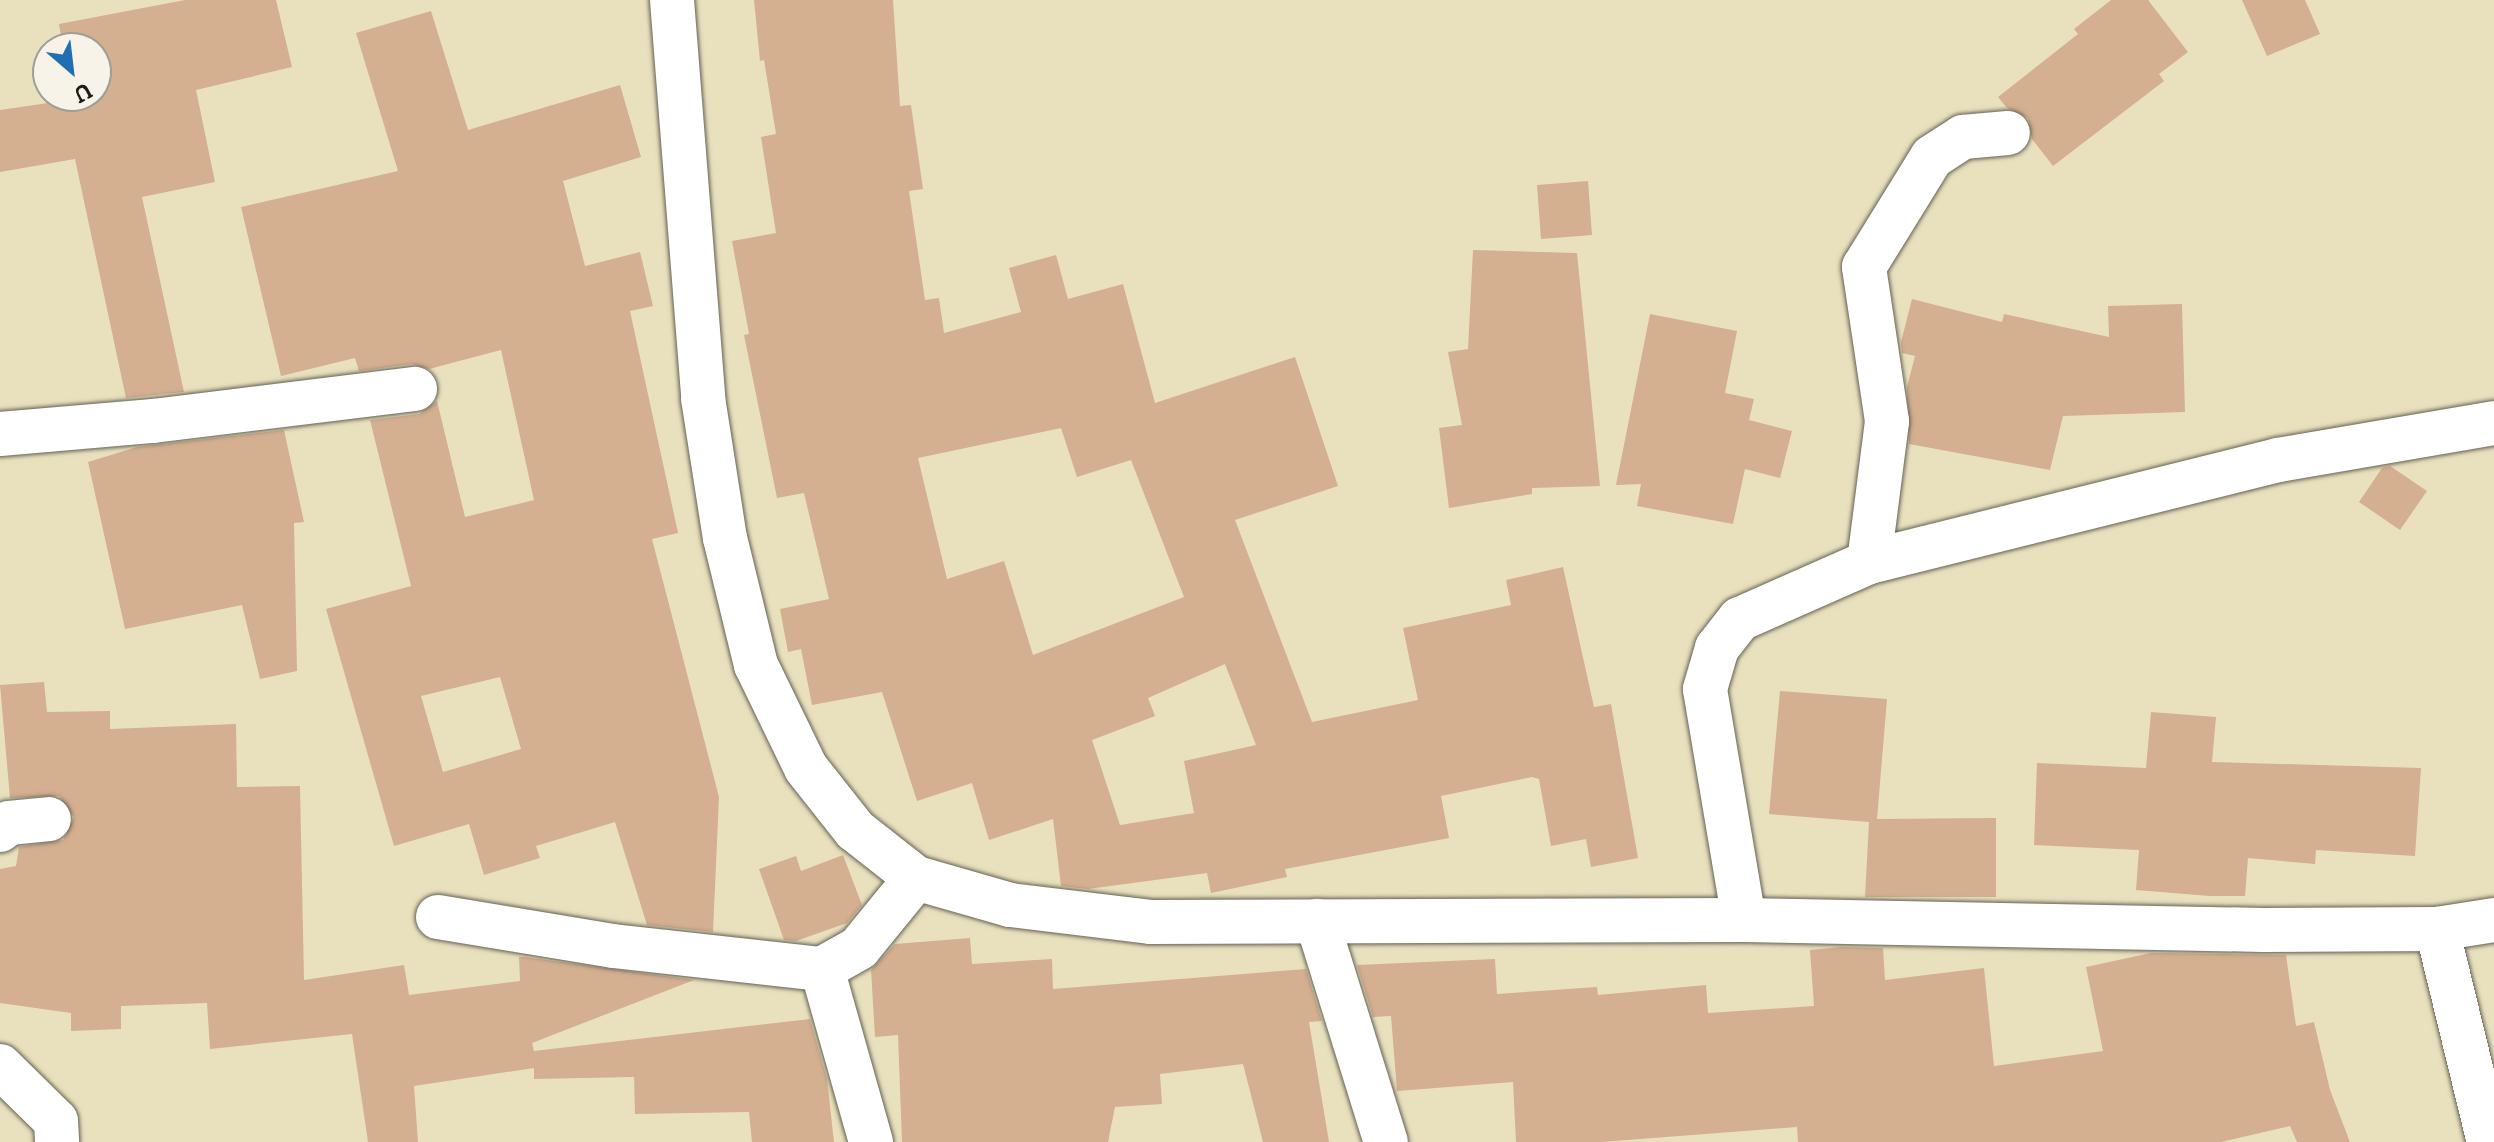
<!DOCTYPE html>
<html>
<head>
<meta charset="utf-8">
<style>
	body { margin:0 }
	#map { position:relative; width:2494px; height:1142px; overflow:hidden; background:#e9e1be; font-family:"IM FELL DW Pica",serif }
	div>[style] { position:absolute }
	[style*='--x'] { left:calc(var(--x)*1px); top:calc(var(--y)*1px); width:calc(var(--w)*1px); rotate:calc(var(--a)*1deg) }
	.building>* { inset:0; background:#d4af90 }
	.roads { filter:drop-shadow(0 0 2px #646155) drop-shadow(0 0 2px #646155) }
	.minor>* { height:44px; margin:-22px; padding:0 22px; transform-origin:22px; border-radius:22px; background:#fff }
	span { translate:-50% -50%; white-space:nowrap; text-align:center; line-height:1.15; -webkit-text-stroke:7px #f7f3e8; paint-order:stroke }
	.north { position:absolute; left:32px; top:32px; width:80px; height:80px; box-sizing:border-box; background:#f7f3e8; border:2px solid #9f9d96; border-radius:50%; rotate:152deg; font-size:22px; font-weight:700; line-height:32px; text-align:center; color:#1c1c1c }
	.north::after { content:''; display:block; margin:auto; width:28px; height:36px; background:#1f6fb2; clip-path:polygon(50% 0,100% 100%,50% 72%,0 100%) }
</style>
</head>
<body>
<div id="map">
	<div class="building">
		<div style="clip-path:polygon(185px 0,276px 0,292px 67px,196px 90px,215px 182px,142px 197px,184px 392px,126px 398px,75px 159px,0 172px,0 110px,96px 96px,96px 48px,63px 48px,59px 24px)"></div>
		<div style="clip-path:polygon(evenodd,754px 0,893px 0,900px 106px,911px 105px,923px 189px,909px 191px,925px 300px,939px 298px,944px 333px,1021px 312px,1009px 268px,1056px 255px,1068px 299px,1123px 284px,1155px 403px,1295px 357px,1338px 486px,1235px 520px,1312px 722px,1418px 700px,1403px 628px,1511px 605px,1506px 580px,1563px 567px,1594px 707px,1611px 704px,1638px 858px,1591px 867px,1586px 839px,1551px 846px,1539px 779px,1532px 777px,1441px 796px,1449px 838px,1285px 869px,1287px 877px,1211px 893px,1207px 873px,1088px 889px,1061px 886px,1053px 819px,989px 840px,972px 783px,917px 801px,882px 692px,812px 705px,801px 649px,788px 652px,780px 609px,829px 599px,804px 493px,777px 498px,744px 335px,749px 334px,732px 241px,776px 233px,761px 137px,776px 134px,764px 60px,760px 61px,754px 0,1061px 428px,1077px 477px,1131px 460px,1184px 597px,1033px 655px,1004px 561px,947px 579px,918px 458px,1061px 428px,754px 0,1225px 664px,1256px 745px,1184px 761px,1194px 813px,1120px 825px,1092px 740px,1155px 716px,1148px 698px,1225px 664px)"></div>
		<div style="clip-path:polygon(2111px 0,2148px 0,2188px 52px,2159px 74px,2164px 81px,2053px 166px,2032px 139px,2028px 118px,2007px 108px,1998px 97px,2078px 34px,2074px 29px)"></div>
		<div style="clip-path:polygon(2242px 0,2305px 0,2320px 34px,2267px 56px)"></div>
		<div style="clip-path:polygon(evenodd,431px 11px,468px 130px,620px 85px,641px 157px,563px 181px,585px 266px,640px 252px,653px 306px,630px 311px,678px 533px,652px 539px,719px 797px,713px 932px,647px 925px,615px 822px,536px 846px,540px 858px,484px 875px,469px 824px,394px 846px,326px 609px,411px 586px,370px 420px,419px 414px,437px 401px,465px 517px,534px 500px,501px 350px,429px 369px,412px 364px,359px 371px,355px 358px,281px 376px,241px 207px,398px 171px,356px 33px,431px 11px,500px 677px,521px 749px,443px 772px,421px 696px,500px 677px)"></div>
		<div style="clip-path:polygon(1588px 181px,1592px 235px,1541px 239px,1537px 185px)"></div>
		<div style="clip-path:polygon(1473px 250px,1577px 253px,1600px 486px,1532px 488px,1532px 494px,1449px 508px,1439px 428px,1462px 425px,1448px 352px,1468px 349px)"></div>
		<div style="clip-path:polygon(1912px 299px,2002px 322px,2004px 314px,2109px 337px,2108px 306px,2182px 304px,2185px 412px,2063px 416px,2050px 470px,1909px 444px,1907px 387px,1915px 356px,1902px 353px,1901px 342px)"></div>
		<div style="clip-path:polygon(1650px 314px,1737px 331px,1725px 393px,1754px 399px,1749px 420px,1792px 431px,1780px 478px,1745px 469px,1733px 524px,1637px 506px,1641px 484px,1616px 485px)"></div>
		<div style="clip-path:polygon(284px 430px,304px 522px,294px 523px,297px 671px,260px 679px,242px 605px,125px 629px,88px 462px,137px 447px)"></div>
		<div style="clip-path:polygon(2390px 466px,2427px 491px,2400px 530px,2359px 502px,2382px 468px)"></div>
		<div style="clip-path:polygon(44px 682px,47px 712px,110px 711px,110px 729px,236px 724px,237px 787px,300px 786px,304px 980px,404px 965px,409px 995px,520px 981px,519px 957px,524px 957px,694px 980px,532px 1043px,534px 1051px,810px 1019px,827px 1079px,834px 1142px,752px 1142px,749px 1112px,635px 1114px,634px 1077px,534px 1079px,534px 1068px,414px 1086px,418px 1142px,368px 1142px,352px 1034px,210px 1049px,207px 1003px,121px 1006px,121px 1029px,71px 1031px,71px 1013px,0 1003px,0 869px,16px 866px,19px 847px,63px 840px,74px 817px,59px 796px,10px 798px,0 685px)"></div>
		<div style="clip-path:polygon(1780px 691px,1887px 699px,1877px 819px,1996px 818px,1996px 897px,1865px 897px,1869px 822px,1769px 814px)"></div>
		<div style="clip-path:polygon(2151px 712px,2216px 717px,2212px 762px,2421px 768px,2415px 856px,2316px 850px,2315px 864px,2248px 858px,2245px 896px,2210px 896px,2136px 890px,2139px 850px,2034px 845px,2037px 763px,2146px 768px)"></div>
		<div style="clip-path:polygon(843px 855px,862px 905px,847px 923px,796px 941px,784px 940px,759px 869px,796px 856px,801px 871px)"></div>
		<div style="clip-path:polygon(970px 938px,972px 964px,1052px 959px,1053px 989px,1306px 969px,1322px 1021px,1309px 1022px,1329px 1142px,1263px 1142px,1243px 1064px,1160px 1074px,1162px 1104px,1115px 1107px,1108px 1142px,902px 1142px,898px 1035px,875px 1037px,871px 970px,895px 944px)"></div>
		<div style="clip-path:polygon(1841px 947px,1883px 948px,1885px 980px,1984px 968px,1994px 1066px,2103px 1051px,2086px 967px,2151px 953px,2286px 955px,2296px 1026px,2314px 1022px,2330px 1090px,2350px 1142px,2297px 1142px,2290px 1126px,2221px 1142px,1798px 1142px,1797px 1127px,1601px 1142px,1516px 1142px,1513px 1082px,1397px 1091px,1391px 1016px,1373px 1017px,1357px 965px,1495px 959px,1497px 994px,1597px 987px,1598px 995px,1706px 985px,1708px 1013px,1814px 1006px,1810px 950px)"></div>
	</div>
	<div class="roads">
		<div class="minor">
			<div style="--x:672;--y:0;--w:399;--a:85.5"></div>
			<div style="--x:703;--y:398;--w:142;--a:81.1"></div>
			<div style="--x:725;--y:538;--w:131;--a:76.3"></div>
			<div style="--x:756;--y:665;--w:114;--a:64.1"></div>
			<div style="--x:806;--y:768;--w:79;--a:51.7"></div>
			<div style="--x:855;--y:830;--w:78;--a:38.2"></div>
			<div style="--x:916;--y:878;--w:98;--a:16"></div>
			<div style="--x:1010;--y:905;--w:141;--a:6.9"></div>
			<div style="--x:1150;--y:922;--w:594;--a:-0.19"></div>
			<div style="--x:1744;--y:920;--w:519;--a:1.1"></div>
			<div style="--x:2263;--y:930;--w:174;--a:-0.3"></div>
			<div style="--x:2437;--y:929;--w:58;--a:-9"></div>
			<div style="--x:0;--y:434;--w:154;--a:-4.9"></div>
			<div style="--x:153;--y:421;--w:264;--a:-7"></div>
			<div style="--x:1869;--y:562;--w:142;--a:-82.7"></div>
			<div style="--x:1887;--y:421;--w:156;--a:-98.5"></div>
			<div style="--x:1864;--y:267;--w:129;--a:-58.3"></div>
			<div style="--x:1932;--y:157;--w:37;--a:-33"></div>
			<div style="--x:1963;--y:137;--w:45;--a:-5.1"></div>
			<div style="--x:0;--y:830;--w:11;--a:-38"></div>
			<div style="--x:9;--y:823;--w:40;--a:-5.7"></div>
			<div style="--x:438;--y:917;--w:177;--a:9.4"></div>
			<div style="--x:613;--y:946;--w:210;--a:6.3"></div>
			<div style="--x:1744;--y:920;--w:234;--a:-99.6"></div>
			<div style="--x:1705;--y:689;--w:43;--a:-73.7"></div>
			<div style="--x:1717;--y:648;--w:37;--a:-52"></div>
			<div style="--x:1740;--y:619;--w:141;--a:-23.8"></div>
			<div style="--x:1869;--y:562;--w:422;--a:-14"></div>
			<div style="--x:2278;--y:460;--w:219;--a:-9.7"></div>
			<div style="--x:1317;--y:921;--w:232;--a:72.7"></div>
			<div style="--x:2437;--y:929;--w:219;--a:76.3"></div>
			<div style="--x:0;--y:1066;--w:78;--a:44.5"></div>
			<div style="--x:56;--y:1121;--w:21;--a:87"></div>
			<div style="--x:871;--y:1142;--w:180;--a:-105.8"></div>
			<div style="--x:822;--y:969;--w:43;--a:-29.6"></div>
			<div style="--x:859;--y:948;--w:90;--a:-50.8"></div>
		</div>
	</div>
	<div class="north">U</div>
</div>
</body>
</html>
